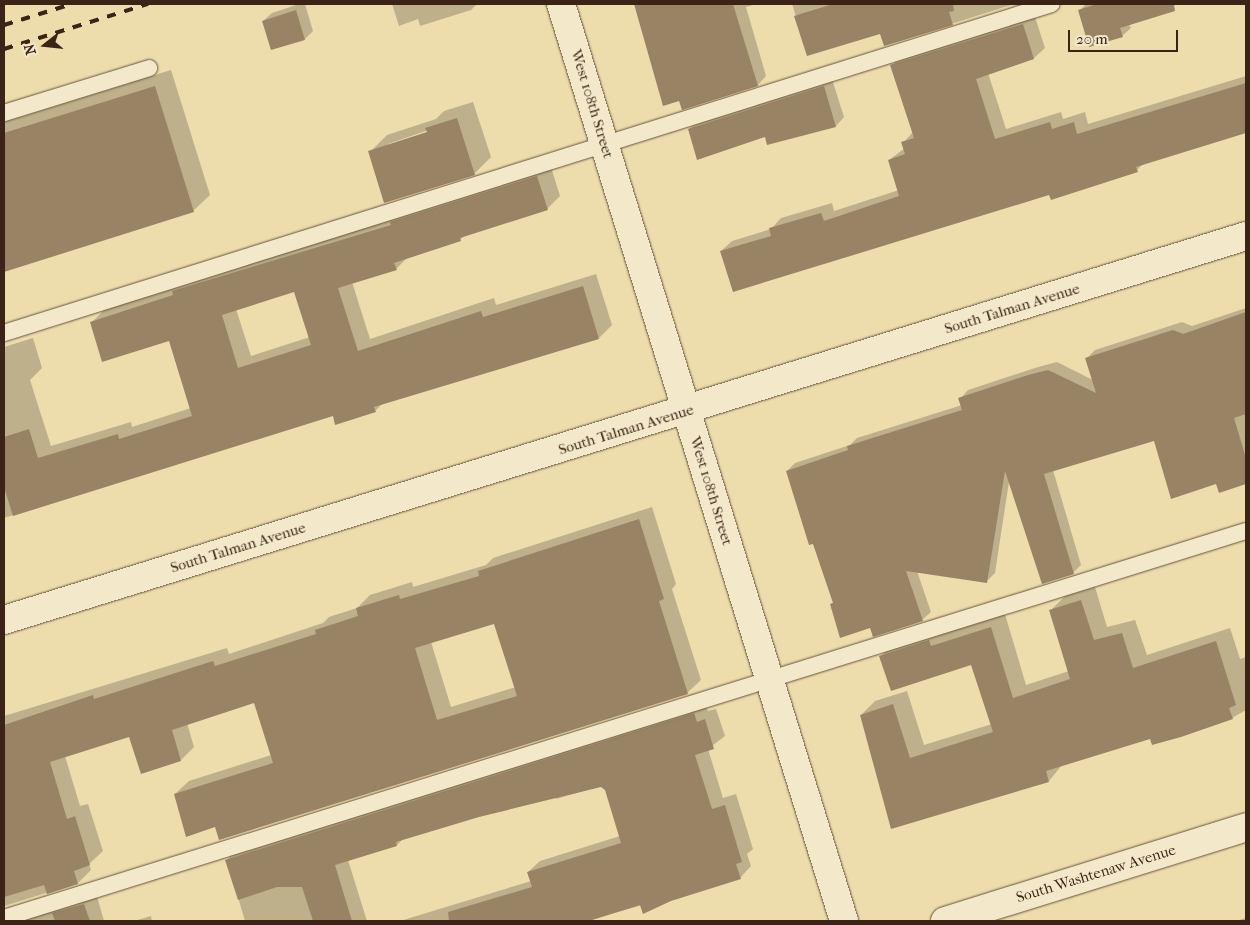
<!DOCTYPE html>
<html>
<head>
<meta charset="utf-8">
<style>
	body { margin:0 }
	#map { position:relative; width:1250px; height:925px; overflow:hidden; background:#edddad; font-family:"IM FELL French Canon",serif }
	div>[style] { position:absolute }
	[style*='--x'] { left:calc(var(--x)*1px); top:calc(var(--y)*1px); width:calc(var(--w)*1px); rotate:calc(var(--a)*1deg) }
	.shadow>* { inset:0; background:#0003 }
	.building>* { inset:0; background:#988464 }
	.roads { filter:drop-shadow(0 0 1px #68523b) drop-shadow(0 0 1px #68523b) }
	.lane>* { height:16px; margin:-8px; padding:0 8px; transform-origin:8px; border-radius:8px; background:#f3e9ca }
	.street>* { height:28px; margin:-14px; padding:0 14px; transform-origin:14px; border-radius:14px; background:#f3e9ca }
	.rail>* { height:4px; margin-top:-2px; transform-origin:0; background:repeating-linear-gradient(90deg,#3b2315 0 9px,transparent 0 18px) }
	span { translate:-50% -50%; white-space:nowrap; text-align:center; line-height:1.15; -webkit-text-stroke:4.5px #f3e9ca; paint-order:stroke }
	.street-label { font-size:15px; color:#3b2315 }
	.frame { position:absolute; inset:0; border:5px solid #3b2315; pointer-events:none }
	.north { position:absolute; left:20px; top:20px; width:50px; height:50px; -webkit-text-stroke:4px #f3e9ca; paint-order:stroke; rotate:254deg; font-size:14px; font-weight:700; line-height:20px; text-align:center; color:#3b2315 }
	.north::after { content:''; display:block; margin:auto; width:18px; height:22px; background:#3b2315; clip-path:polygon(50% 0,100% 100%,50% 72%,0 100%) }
	.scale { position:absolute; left:1068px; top:30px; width:110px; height:22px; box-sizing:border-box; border:2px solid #3b2315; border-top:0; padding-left:6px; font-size:15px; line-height:18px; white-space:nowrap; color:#3b2315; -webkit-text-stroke:4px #f3e9ca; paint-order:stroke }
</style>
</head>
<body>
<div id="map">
	<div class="shadow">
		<div style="clip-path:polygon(299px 4px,305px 4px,313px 31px,305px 39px,272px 49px,263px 21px,272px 13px)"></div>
		<div style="clip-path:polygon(392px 4px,477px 4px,471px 10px,420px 26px,418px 19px,399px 26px)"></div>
		<div style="clip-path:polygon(635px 4px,757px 4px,746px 7px,766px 76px,758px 85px,664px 104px)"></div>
		<div style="clip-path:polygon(792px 4px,1014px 4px,885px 45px,880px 32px,808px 54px)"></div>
		<div style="clip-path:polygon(1086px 4px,1163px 4px,1164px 7px,1129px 24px,1131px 28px,1122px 36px,1079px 11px)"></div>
		<div style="clip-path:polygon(1034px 14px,1045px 48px,1034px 58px,988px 73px,1006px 129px,1061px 112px,1063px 119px,1085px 112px,1088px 124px,1246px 76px,1246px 130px,1145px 162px,1137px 170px,1052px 199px,1050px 194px,721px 251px,732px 241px,771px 229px,781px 218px,832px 203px,834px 211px,899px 190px,889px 160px,905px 148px,903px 143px,913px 132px,891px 66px,902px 55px)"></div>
		<div style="clip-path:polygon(171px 70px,210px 195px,193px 211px,4px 271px,4px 122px)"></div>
		<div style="clip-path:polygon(832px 79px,844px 117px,836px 126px,766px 136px,689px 129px,697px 121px)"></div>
		<div style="clip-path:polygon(evenodd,473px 102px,491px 157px,474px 174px,370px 152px,387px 135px,436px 119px,444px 111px,473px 102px,432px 129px,433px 132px,388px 146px,388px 144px,432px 129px)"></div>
		<div style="clip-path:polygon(evenodd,550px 164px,560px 196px,547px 209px,465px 235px,460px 240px,407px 258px,396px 269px,352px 282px,370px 339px,494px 298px,496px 305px,596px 274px,612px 325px,599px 338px,384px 402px,375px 411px,333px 414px,4px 518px,4px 347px,33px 338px,42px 368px,30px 380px,51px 446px,131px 422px,132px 427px,191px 408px,169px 339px,92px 322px,105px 309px,550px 164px,295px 290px,310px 337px,251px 356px,236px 309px,295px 290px)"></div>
		<div style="clip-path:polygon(1246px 308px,1246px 483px,1220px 491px,1217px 483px,1154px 439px,1053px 470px,1081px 565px,1073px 573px,1009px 482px,995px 573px,987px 581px,917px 571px,931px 612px,922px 620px,871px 626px,831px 604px,834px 602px,787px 471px,795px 463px,850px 445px,857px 438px,962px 405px,960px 399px,968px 390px,1038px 367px,1057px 362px,1093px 380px,1087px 358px,1095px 350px,1182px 322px,1192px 326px)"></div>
		<div style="clip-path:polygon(evenodd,652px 507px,676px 584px,672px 589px,701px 680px,687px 693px,216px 826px,175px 794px,189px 781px,271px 755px,255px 701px,187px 723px,194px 747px,181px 760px,130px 735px,65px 756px,80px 806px,88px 804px,103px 851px,89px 864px,91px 870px,78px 883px,4px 906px,4px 716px,227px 648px,229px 654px,323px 623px,329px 617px,357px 608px,370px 595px,412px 582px,413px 587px,486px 565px,493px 558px,652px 507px,495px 622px,516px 687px,451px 707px,431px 642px,495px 622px)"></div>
		<div style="clip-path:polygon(1095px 587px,1107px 627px,1135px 620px,1147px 655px,1230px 628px,1240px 659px,1246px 657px,1246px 710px,1232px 718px,1150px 737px,1062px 765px,1049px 781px,892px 827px,861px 715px,875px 701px,907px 691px,924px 745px,992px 724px,972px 664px,881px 656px,895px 642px,1005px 614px,1026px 685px,1069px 671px,1051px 610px,1065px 596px)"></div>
		<div style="clip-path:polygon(705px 703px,708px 711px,716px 709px,725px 736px,708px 749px,723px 798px,736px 794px,753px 849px,747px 854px,751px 866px,740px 878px,585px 921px,400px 921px,531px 881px,528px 872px,540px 861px,620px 836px,606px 790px,601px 786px,556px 799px,555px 795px,404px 838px,397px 845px,348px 860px,367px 921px,245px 921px,227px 860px,238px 848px)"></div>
		<div style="clip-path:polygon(96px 893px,104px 921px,15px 921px)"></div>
		<div style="clip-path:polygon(151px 916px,152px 921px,134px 921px)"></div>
		<div style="clip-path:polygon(1246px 918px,1246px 921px,1235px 921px)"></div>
	</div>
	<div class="building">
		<div style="clip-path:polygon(634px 4px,733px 4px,758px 86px,682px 110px,679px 101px,663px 106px)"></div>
		<div style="clip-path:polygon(833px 4px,953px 4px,954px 11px,949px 12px,953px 25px,884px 46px,880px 34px,807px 56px,794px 16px)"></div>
		<div style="clip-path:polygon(1097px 4px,1174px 4px,1175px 11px,1120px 28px,1123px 37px,1089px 47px,1078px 10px)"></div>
		<div style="clip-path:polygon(296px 10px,305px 40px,271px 50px,262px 21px)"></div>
		<div style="clip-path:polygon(1023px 24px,1034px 59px,976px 79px,995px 139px,1050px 122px,1052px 129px,1074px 122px,1077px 134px,1246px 83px,1246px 133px,1136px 167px,1138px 172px,1051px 200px,1049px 195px,733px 292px,720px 251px,771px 236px,769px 228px,821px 213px,824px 221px,899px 196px,888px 160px,905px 154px,901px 142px,914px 138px,890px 65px)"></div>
		<div style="clip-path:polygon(155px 86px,194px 212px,4px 272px,4px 133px)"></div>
		<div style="clip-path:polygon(824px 86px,836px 127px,767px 145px,765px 137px,697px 160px,688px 129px)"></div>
		<div style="clip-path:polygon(457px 118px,475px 175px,384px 203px,368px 151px,427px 132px,425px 128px)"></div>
		<div style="clip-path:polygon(evenodd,537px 176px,548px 210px,460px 238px,461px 241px,394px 263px,397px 270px,338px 288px,358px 351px,481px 311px,483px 317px,583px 286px,599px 339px,374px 407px,376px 412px,335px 425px,333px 416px,13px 516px,4px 487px,4px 437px,29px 429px,38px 458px,118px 434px,119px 439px,192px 416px,169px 341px,102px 362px,90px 322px,173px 295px,172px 291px,391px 225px,390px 222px,537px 176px,294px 292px,311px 345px,238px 368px,222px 315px,294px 292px)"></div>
		<div style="clip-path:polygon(1246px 312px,1246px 414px,1234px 418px,1246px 458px,1246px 484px,1219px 493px,1216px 484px,1171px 499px,1154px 441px,1044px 474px,1074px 574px,1042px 584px,1005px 471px,987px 583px,906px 571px,923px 621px,873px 637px,870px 628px,840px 638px,830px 604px,833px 603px,813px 544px,809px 545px,786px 471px,848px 450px,847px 446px,962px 410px,958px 398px,1028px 375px,1048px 370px,1096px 393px,1085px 358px,1173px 330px,1183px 334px)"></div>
		<div style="clip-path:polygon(evenodd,639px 519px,664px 599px,659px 601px,688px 694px,219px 840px,215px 827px,186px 837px,174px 794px,273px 763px,254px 703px,172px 730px,181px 761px,141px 774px,129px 737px,50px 762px,67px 819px,75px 816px,90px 865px,74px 871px,78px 884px,47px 894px,44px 885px,4px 897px,4px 725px,93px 695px,94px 699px,213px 661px,215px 666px,316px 634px,315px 630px,358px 616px,356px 608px,399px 595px,400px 599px,479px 576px,478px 571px,639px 519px,494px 624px,517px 696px,437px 720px,415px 648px,494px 624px)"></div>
		<div style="clip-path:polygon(1081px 600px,1094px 640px,1122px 633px,1133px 668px,1216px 641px,1236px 705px,1229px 708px,1233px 719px,1181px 737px,1152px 745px,1150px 739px,1046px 771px,1049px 782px,891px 829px,860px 715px,893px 704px,910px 758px,993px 732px,971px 665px,891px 691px,879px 656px,929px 640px,931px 646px,991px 627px,1013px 698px,1070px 679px,1049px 610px)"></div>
		<div style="clip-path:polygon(694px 713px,697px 722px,705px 719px,714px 749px,695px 755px,712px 809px,725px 805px,742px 862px,736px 864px,741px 879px,671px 901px,643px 914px,640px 905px,589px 921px,449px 921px,448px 912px,532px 887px,527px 872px,621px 843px,605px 790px,601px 787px,479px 817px,396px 842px,397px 846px,335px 865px,352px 921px,313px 921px,302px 887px,277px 887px,238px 900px,225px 860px)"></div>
		<div style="clip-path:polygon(84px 904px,90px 921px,55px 921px,52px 913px)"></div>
	</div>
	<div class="roads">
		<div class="lane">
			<div style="--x:4;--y:113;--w:152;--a:-17.2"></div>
			<div style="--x:4;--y:333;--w:1098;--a:-17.43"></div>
			<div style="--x:4;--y:918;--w:1301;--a:-17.31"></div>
		</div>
		<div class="street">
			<div style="--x:561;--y:4;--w:960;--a:72.85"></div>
			<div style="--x:4;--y:620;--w:1300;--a:-17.18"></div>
			<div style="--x:945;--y:921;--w:315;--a:-17.3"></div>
		</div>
	</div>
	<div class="rail">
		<div style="--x:4;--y:25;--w:71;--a:-17.2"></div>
		<div style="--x:4;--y:49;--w:151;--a:-17.4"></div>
	</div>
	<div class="street-label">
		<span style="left:592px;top:104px;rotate:73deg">West 108th Street</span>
		<span style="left:1012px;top:309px;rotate:-17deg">South Talman Avenue</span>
		<span style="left:626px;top:430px;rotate:-17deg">South Talman Avenue</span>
		<span style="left:711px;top:491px;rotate:73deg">West 108th Street</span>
		<span style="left:238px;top:548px;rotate:-17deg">South Talman Avenue</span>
		<span style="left:1096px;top:874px;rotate:-17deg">South Washtenaw Avenue</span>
	</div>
	<div class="frame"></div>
	<div class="north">N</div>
	<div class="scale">20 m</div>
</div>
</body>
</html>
